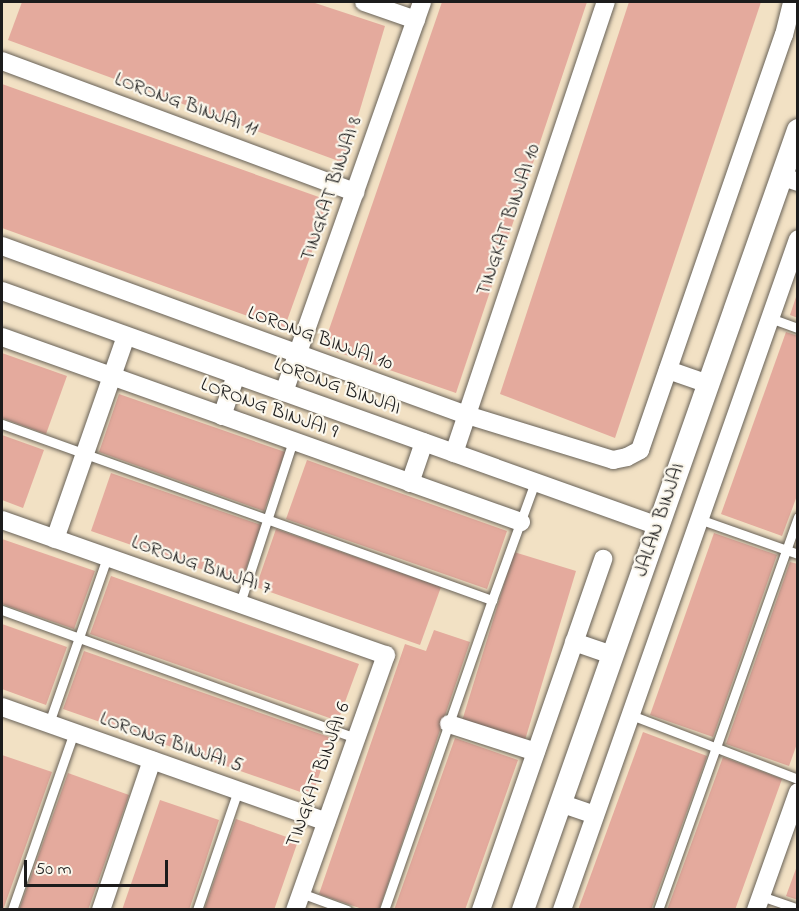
<!DOCTYPE html>
<html>
<head>
<meta charset="utf-8">
<style>
	body { margin:0 }
	#map { position:relative; width:799px; height:911px; overflow:hidden; background:#f2e1c4; font-family:"Indie Flower",sans-serif }
	div>[style] { position:absolute }
	[style*='--x'] { left:calc(var(--x)*1px); top:calc(var(--y)*1px); width:calc(var(--w)*1px); rotate:calc(var(--a)*1deg) }
	.building>* { inset:0; background:#e4aa9d }
	.roads { filter:drop-shadow(0 0 2px #676157) drop-shadow(0 0 2px #676157) }
	.service>* { height:9px; margin:-4.5px; padding:0 4.5px; transform-origin:4.5px; border-radius:4.5px; background:#fff }
	.minor>* { height:18px; margin:-9px; padding:0 9px; transform-origin:9px; border-radius:9px; background:#fff }
	.tertiary>* { height:22px; margin:-11px; padding:0 11px; transform-origin:11px; border-radius:11px; background:#fff }
	span { translate:-50% -50%; white-space:nowrap; text-align:center; line-height:1.15; -webkit-text-stroke:4.5px #fbf7ec; paint-order:stroke }
	.street-label { font-size:20px; color:#1c1c1c }
	.frame { position:absolute; inset:0; border:3px solid #1c1c1c; pointer-events:none }
	.scale { position:absolute; left:24px; top:860px; width:144px; height:27px; box-sizing:border-box; border:3px solid #1c1c1c; border-top:0; padding-left:8px; font-size:18px; line-height:21px; white-space:nowrap; color:#1c1c1c; -webkit-text-stroke:4px #fbf7ec; paint-order:stroke }
</style>
</head>
<body>
<div id="map">
	<div class="building">
		<div style="clip-path:polygon(22px 2px,312px 2px,385px 26px,344px 163px,8px 40px)"></div>
		<div style="clip-path:polygon(442px 2px,587px 2px,456px 393px,323px 347px)"></div>
		<div style="clip-path:polygon(629px 2px,761px 2px,615px 438px,500px 394px)"></div>
		<div style="clip-path:polygon(2px 84px,330px 201px,284px 329px,2px 228px)"></div>
		<div style="clip-path:polygon(797px 294px,798px 294px,798px 318px,790px 315px)"></div>
		<div style="clip-path:polygon(786px 332px,798px 336px,798px 493px,782px 536px,721px 514px)"></div>
		<div style="clip-path:polygon(2px 353px,67px 376px,46px 434px,2px 418px)"></div>
		<div style="clip-path:polygon(119px 394px,285px 452px,264px 511px,99px 452px)"></div>
		<div style="clip-path:polygon(2px 435px,44px 450px,23px 508px,2px 500px)"></div>
		<div style="clip-path:polygon(307px 460px,507px 531px,487px 589px,286px 519px)"></div>
		<div style="clip-path:polygon(111px 473px,261px 525px,241px 583px,91px 531px)"></div>
		<div style="clip-path:polygon(276px 529px,441px 587px,420px 645px,256px 587px)"></div>
		<div style="clip-path:polygon(714px 533px,777px 555px,713px 737px,650px 715px)"></div>
		<div style="clip-path:polygon(2px 539px,95px 571px,74px 629px,2px 604px)"></div>
		<div style="clip-path:polygon(514px 552px,576px 571px,525px 740px,462px 721px)"></div>
		<div style="clip-path:polygon(790px 562px,798px 564px,798px 741px,789px 766px,726px 744px)"></div>
		<div style="clip-path:polygon(111px 576px,359px 664px,338px 721px,90px 634px)"></div>
		<div style="clip-path:polygon(2px 624px,67px 647px,46px 705px,2px 689px)"></div>
		<div style="clip-path:polygon(434px 630px,470px 642px,379px 910px,365px 910px,319px 894px,405px 644px,426px 651px)"></div>
		<div style="clip-path:polygon(84px 651px,332px 738px,312px 796px,63px 709px)"></div>
		<div style="clip-path:polygon(643px 732px,707px 756px,651px 910px,578px 910px)"></div>
		<div style="clip-path:polygon(455px 738px,518px 760px,465px 910px,394px 910px)"></div>
		<div style="clip-path:polygon(2px 755px,52px 772px,3px 910px,2px 910px)"></div>
		<div style="clip-path:polygon(723px 757px,782px 779px,735px 910px,667px 910px)"></div>
		<div style="clip-path:polygon(68px 773px,129px 795px,88px 910px,19px 910px)"></div>
		<div style="clip-path:polygon(160px 800px,219px 820px,204px 866px,189px 910px,122px 910px)"></div>
		<div style="clip-path:polygon(236px 819px,298px 841px,274px 910px,204px 910px)"></div>
		<div style="clip-path:polygon(797px 866px,798px 866px,798px 900px,786px 896px)"></div>
	</div>
	<div class="roads">
		<div class="service">
			<div style="--x:770;--y:318;--w:30;--a:20"></div>
			<div style="--x:2;--y:424;--w:521;--a:19.76"></div>
			<div style="--x:492;--y:600;--w:126;--a:-70"></div>
			<div style="--x:699;--y:519;--w:105;--a:19.5"></div>
			<div style="--x:240;--y:603;--w:170;--a:-71.9"></div>
			<div style="--x:2;--y:610;--w:376;--a:19.9"></div>
			<div style="--x:631;--y:715;--w:179;--a:21"></div>
			<div style="--x:49;--y:723;--w:176;--a:-70.7"></div>
			<div style="--x:301;--y:893;--w:49;--a:20.3"></div>
			<div style="--x:761;--y:896;--w:39;--a:19"></div>
			<div style="--x:12;--y:910;--w:188;--a:-70.8"></div>
			<div style="--x:197;--y:910;--w:127;--a:-71.1"></div>
			<div style="--x:384;--y:910;--w:328;--a:-70.8"></div>
			<div style="--x:658;--y:910;--w:417;--a:-70.4"></div>
		</div>
		<div class="minor">
			<div style="--x:364;--y:2;--w:55;--a:19.1"></div>
			<div style="--x:2;--y:61;--w:377;--a:20.4"></div>
			<div style="--x:780;--y:176;--w:19;--a:18"></div>
			<div style="--x:2;--y:246;--w:495;--a:20"></div>
			<div style="--x:467;--y:415;--w:153;--a:17.1"></div>
			<div style="--x:613;--y:460;--w:14;--a:-12"></div>
			<div style="--x:627;--y:457;--w:15;--a:-28"></div>
			<div style="--x:640;--y:450;--w:439;--a:-70.9"></div>
			<div style="--x:784;--y:35;--w:34;--a:-76"></div>
			<div style="--x:2;--y:291;--w:697;--a:19.71"></div>
			<div style="--x:2;--y:337;--w:551;--a:19.62"></div>
			<div style="--x:668;--y:370;--w:42;--a:19.3"></div>
			<div style="--x:284;--y:392;--w:414;--a:-70.5"></div>
			<div style="--x:222;--y:416;--w:43;--a:-71.1"></div>
			<div style="--x:454;--y:453;--w:476;--a:-71.4"></div>
			<div style="--x:410;--y:483;--w:43;--a:-71.1"></div>
			<div style="--x:2;--y:520;--w:407;--a:19.4"></div>
			<div style="--x:386;--y:655;--w:271;--a:109.6"></div>
			<div style="--x:55;--y:539;--w:215;--a:-70.7"></div>
			<div style="--x:574;--y:642;--w:40;--a:18.9"></div>
			<div style="--x:2;--y:707;--w:344;--a:19.5"></div>
			<div style="--x:449;--y:724;--w:91;--a:17.8"></div>
			<div style="--x:560;--y:803;--w:37;--a:19"></div>
			<div style="--x:101;--y:910;--w:158;--a:-71.2"></div>
			<div style="--x:481;--y:910;--w:372;--a:-70.8"></div>
			<div style="--x:562;--y:910;--w:711;--a:-70.62"></div>
			<div style="--x:756;--y:910;--w:125;--a:-70.4"></div>
		</div>
		<div class="tertiary">
			<div style="--x:523;--y:910;--w:827;--a:-70.58"></div>
		</div>
	</div>
	<div class="street-label">
		<span style="left:186px;top:105px;rotate:20deg">LORONG BINJAI 11</span>
		<span style="left:332px;top:189px;rotate:-71deg">TINGKAT BINJAI 8</span>
		<span style="left:509px;top:220px;rotate:-71deg">TINGKAT BINJAI 10</span>
		<span style="left:320px;top:339px;rotate:20deg">LORONG BINJAI 10</span>
		<span style="left:337px;top:387px;rotate:20deg">LORONG BINJAI</span>
		<span style="left:269px;top:409px;rotate:20deg">LORONG BINJAI 9</span>
		<span style="left:660px;top:520px;rotate:-71deg">JALAN BINJAI</span>
		<span style="left:201px;top:566px;rotate:19deg">LORONG BINJAI 7</span>
		<span style="left:171px;top:743px;rotate:19deg">LORONG BINJAI 5</span>
		<span style="left:319px;top:775px;rotate:-70deg">TINGKAT BINJAI 6</span>
	</div>
	<div class="frame"></div>
	<div class="scale">50 m</div>
</div>
</body>
</html>
